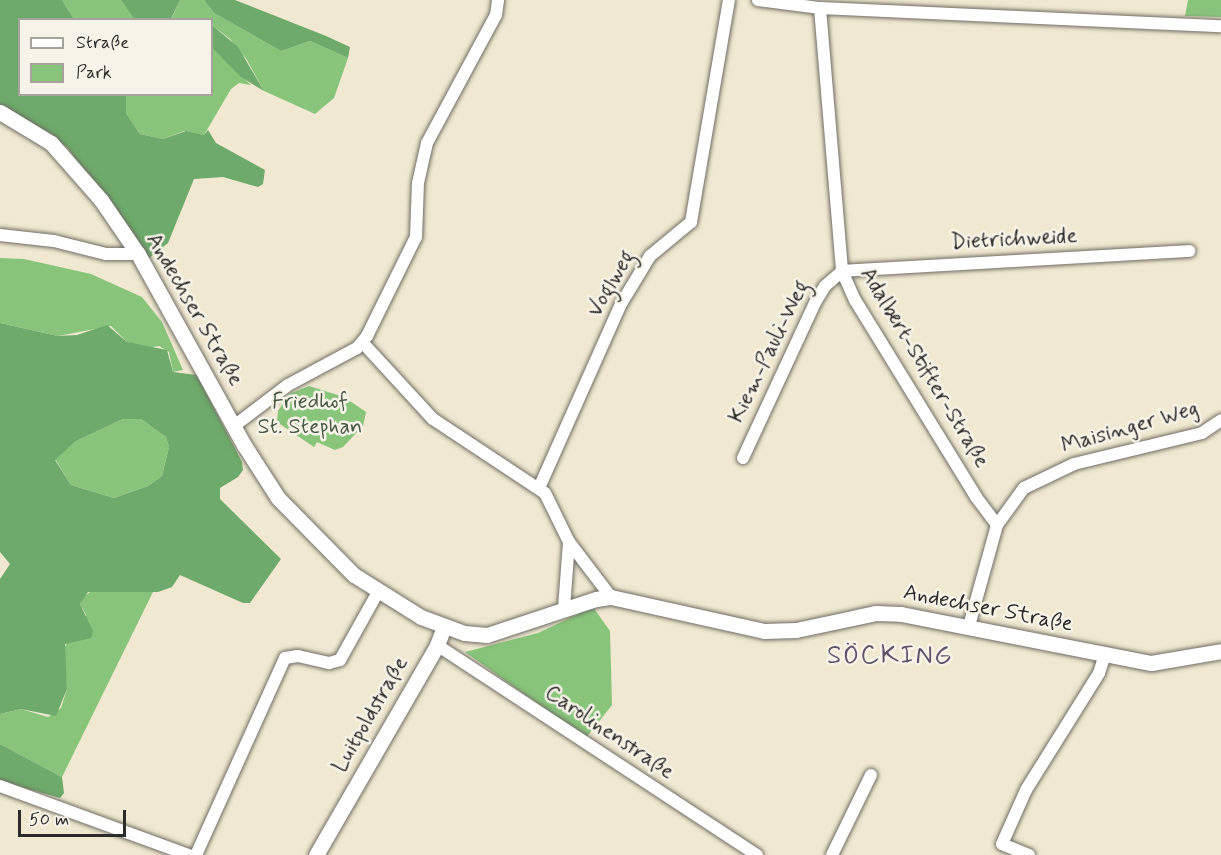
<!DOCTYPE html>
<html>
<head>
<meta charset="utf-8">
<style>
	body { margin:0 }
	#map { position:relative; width:1221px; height:855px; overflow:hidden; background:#f0e8d0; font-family:Mynerve,sans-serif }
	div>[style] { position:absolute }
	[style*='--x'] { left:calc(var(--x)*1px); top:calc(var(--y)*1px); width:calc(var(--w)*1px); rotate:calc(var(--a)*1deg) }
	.green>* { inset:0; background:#88c57b }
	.forest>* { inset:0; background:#6eaa6b }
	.roads { filter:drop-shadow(0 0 2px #706d65) drop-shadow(0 0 2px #706d65) }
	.minor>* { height:12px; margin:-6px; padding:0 6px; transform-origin:6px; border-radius:6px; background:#fff }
	.tertiary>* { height:15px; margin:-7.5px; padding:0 7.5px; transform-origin:7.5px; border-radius:7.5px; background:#fff }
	span { translate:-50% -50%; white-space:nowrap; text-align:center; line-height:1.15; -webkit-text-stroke:5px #f7f3e8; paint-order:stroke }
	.street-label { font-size:22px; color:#2b2b2b }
	.park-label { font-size:22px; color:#475943 }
	.quarter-label { font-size:26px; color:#5e536b; letter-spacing:1.5px }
	.legend { position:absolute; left:18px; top:18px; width:195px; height:78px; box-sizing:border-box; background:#f7f3e8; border:2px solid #a5a39c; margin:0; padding:8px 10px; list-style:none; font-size:18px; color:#2b2b2b }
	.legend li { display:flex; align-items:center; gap:12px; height:30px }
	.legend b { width:30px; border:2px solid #a5a39c }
	.scale { position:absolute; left:18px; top:810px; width:108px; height:27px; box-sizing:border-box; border:3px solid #2b2b2b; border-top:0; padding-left:8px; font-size:18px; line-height:21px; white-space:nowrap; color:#2b2b2b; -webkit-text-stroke:4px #f7f3e8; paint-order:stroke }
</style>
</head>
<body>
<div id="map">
	<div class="green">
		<div style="clip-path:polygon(62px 0,121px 0,135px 19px,74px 19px)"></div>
		<div style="clip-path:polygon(180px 0,204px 0,214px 13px,281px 51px,310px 41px,348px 58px,334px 98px,315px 114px,264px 91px,247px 60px,230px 39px,212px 25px,212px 20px,171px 20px)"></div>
		<div style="clip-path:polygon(1188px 0,1221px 0,1221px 17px,1185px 16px)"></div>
		<div style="clip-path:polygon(212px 48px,251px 85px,239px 83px,231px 89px,204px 135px,184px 131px,163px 139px,140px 134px,126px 113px,126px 95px,212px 94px)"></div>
		<div style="clip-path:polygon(0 258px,24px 259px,91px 274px,142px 297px,162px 322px,183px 370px,173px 372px,169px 352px,159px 346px,146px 348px,127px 342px,111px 326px,58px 336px,0 323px)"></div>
		<div style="clip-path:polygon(309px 386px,344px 397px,366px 412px,363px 426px,343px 447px,335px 450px,317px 442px,314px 447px,277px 422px,278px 411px,289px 394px)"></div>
		<div style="clip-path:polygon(123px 419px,141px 419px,166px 437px,169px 447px,162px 476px,148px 486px,114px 498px,71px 485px,55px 459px,76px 441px)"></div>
		<div style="clip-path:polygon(124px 589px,153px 592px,62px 777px,0 744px,0 714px,21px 709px,48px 717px,61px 708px,67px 689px,64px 648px,69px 640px,83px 639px,86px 615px,80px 604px,84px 596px,92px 591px)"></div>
		<div style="clip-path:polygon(593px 607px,610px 631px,612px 705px,586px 738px,465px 652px,538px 633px)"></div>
	</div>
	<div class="forest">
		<div style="clip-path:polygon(0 0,62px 0,74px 19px,20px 20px,20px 94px,126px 95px,126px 113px,140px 134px,163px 139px,186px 131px,204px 135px,208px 130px,216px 143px,265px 170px,263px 184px,258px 187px,223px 177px,194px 179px,168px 243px,148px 259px,67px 147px,0 105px)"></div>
		<div style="clip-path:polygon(121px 0,180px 0,171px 19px,135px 20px)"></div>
		<div style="clip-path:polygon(204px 0,235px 0,326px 36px,350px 47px,348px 58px,310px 41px,281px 51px,214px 13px)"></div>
		<div style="clip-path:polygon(212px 25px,238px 47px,264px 91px,241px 77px,212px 48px)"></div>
		<div style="clip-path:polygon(evenodd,0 323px,58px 336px,77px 335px,107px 325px,127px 342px,167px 350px,173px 372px,197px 375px,242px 462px,243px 470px,238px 477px,220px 488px,220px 499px,281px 559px,250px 603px,243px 603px,180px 575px,172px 587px,158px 592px,88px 592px,80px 604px,93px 631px,91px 638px,65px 644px,67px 689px,56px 716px,21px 709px,0 714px,0 579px,10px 564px,0 552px,0 323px,123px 419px,141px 419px,166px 437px,169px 447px,162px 476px,148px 486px,114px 498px,71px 485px,55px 460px,76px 441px,123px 419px)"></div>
		<div style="clip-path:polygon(0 744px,62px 777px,64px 793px,60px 798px,0 781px)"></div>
	</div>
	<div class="roads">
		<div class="minor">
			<div style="--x:758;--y:0;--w:63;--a:7.4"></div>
			<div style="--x:820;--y:8;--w:401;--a:2.6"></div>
			<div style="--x:820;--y:8;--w:264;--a:85.2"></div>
			<div style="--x:842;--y:271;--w:32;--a:66"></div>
			<div style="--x:855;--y:300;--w:231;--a:58.4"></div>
			<div style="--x:976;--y:497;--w:35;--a:53"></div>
			<div style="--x:0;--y:235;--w:54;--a:6.3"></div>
			<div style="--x:54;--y:241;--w:54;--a:14"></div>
			<div style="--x:106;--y:254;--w:32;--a:0"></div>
			<div style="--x:363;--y:343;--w:103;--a:47.4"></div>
			<div style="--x:433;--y:419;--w:134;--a:33.5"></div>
			<div style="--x:545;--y:493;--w:55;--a:63.9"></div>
			<div style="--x:569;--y:542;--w:67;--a:94.3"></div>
			<div style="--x:234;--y:426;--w:68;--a:-37.2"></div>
			<div style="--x:288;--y:385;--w:78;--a:-28.2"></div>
			<div style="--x:357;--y:348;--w:16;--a:-50"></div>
			<div style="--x:367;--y:336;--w:110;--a:-63.7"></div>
			<div style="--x:416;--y:237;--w:54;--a:-87.9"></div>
			<div style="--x:418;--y:183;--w:41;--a:-77.3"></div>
			<div style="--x:427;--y:143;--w:145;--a:-61.7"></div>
			<div style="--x:496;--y:15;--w:15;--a:-82"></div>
			<div style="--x:743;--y:458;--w:173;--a:-65.1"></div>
			<div style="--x:816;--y:301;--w:17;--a:-59"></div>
			<div style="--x:825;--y:286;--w:23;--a:-41"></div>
			<div style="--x:842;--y:271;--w:348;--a:-3.3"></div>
			<div style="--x:539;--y:488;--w:201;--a:-66"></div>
			<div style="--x:621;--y:304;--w:56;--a:-58.9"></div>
			<div style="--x:650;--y:256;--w:53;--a:-39.7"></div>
			<div style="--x:691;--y:222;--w:225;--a:-80.3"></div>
			<div style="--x:569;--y:542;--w:69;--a:52.6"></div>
			<div style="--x:969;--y:626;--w:105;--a:-74.5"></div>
			<div style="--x:997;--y:525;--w:46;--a:-53.9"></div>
			<div style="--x:1024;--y:488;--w:55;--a:-25.6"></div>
			<div style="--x:1074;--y:464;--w:132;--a:-13.6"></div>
			<div style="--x:1202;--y:433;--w:23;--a:-34"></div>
			<div style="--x:437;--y:645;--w:383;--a:33.3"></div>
			<div style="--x:0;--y:786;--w:201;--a:20.1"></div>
			<div style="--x:196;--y:855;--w:216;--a:-65.7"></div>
			<div style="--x:285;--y:658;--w:13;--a:-9"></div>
			<div style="--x:298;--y:656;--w:32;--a:13"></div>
			<div style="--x:329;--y:663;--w:11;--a:-15"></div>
			<div style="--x:340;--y:660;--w:78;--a:-60.8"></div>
			<div style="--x:832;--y:855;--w:89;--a:-64"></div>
			<div style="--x:1029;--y:855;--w:29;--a:-158"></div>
			<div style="--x:1002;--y:844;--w:59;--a:-66"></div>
			<div style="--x:1026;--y:790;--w:138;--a:-58"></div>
			<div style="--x:1099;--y:673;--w:20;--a:-72"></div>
		</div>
		<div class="tertiary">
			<div style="--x:0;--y:112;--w:60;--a:31.3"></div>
			<div style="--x:51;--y:143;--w:76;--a:48.7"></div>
			<div style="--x:101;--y:200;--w:65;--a:55.6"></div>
			<div style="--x:138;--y:254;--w:218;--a:61"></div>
			<div style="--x:244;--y:445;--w:63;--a:57.3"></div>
			<div style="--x:278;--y:498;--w:108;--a:45.4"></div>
			<div style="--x:354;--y:575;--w:79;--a:32.1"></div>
			<div style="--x:421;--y:617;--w:46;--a:20.4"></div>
			<div style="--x:464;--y:633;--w:23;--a:5"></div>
			<div style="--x:487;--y:635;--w:115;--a:-18.3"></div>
			<div style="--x:596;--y:599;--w:15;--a:-8"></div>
			<div style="--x:611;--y:597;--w:157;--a:12.5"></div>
			<div style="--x:764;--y:631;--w:32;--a:-2"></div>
			<div style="--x:796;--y:630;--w:82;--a:-12"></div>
			<div style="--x:876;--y:613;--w:25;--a:2"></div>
			<div style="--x:901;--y:614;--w:255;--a:11.1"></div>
			<div style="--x:1151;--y:663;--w:71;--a:-9.7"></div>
			<div style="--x:316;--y:855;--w:242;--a:-60"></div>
			<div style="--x:437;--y:645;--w:19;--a:-69"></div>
		</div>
	</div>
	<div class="street-label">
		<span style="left:1014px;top:240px;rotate:-3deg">Dietrichweide</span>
		<span style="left:612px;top:284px;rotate:-60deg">Voglweg</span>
		<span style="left:194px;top:310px;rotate:60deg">Andechser Straße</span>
		<span style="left:770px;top:352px;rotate:-64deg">Kiem-Pauli-Weg</span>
		<span style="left:924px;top:368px;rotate:59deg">Adalbert-Stifter-Straße</span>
		<span style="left:1130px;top:428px;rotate:-16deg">Maisinger Weg</span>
		<span style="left:988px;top:609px;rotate:11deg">Andechser Straße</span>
		<span style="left:371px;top:715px;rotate:-60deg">Luitpoldstraße</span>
		<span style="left:609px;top:733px;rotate:34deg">Carolinenstraße</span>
	</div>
	<div class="park-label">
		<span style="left:310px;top:415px">Friedhof<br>St. Stephan</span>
	</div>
	<div class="quarter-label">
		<span style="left:890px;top:657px">SÖCKING</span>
	</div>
	<ul class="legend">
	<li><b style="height:8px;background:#fff"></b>Straße</li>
	<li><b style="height:16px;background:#88c57b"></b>Park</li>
	</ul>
	<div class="scale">50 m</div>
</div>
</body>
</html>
